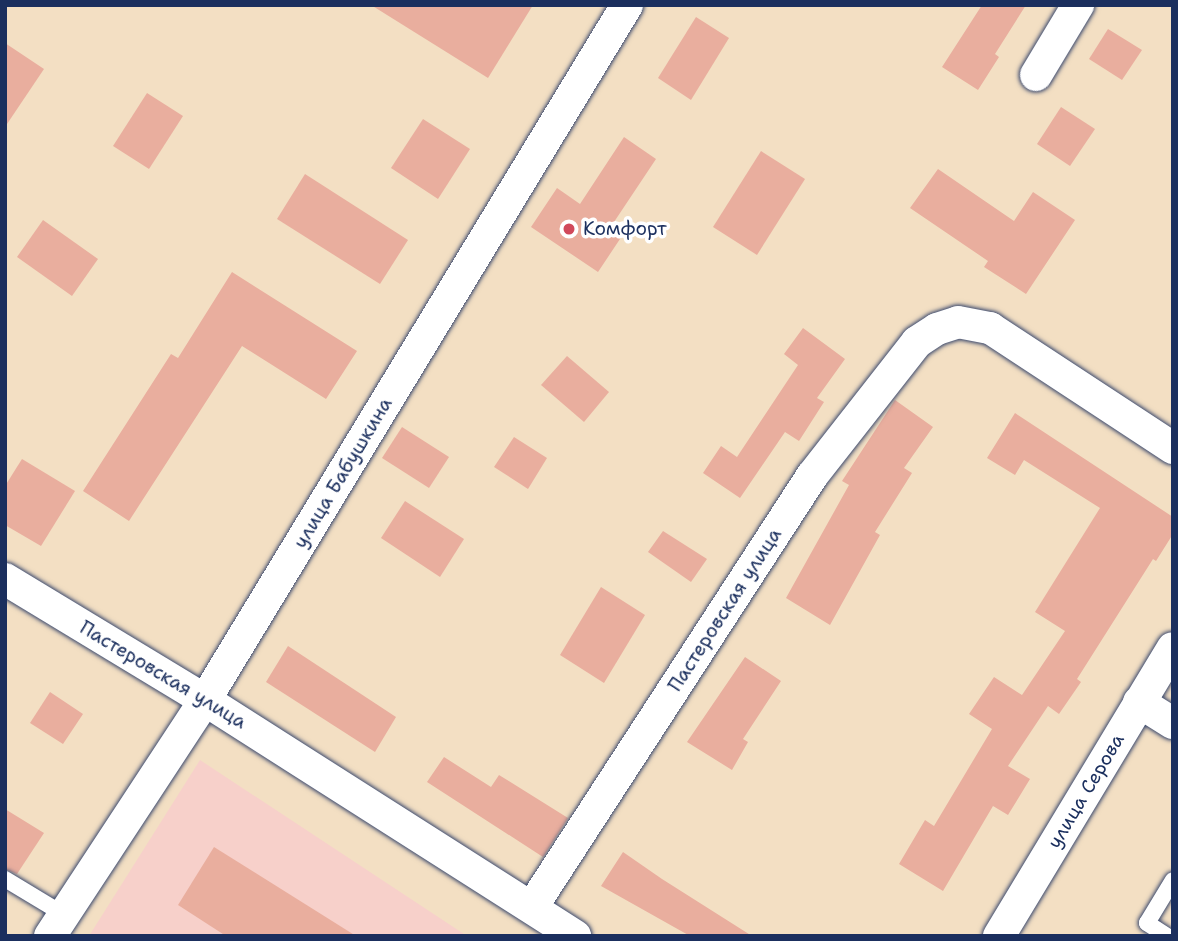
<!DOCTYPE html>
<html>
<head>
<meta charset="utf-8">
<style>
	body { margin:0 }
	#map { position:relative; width:1178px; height:941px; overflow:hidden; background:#f3dfc3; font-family:"Shantell Sans",sans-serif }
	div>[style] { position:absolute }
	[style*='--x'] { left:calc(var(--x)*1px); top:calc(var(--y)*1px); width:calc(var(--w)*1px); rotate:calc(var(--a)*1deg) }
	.built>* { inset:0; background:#f7d0ca }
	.building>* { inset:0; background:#e9ae9e }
	.roads { filter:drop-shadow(0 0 2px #3b496d) drop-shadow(0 0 2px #3b496d) }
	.service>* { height:16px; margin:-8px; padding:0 8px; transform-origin:8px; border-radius:8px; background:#fff }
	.minor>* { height:32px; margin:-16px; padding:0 16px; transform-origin:16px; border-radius:16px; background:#fff }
	.dots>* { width:19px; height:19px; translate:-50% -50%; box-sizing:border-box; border:4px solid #fff; border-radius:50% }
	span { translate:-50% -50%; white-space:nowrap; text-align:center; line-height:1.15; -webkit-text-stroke:7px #fff; paint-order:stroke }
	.poi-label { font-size:19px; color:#1b2f5e }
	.left { translate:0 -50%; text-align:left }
	.street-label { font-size:19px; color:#1b2f5e }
	.frame { position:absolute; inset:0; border:7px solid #1b2f5e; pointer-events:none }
</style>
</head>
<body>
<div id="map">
	<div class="built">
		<div style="clip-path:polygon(200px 760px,467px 936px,89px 936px)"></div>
	</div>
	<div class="building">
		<div style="clip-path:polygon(371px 5px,533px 5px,488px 78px)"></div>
		<div style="clip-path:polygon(982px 5px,1026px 5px,995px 54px,999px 57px,978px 90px,942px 67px)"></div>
		<div style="clip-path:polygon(696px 17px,729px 38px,691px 100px,658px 78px)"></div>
		<div style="clip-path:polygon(1108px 29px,1142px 50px,1122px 80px,1089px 59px)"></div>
		<div style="clip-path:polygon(5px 43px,44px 69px,5px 127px)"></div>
		<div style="clip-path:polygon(147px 93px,183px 116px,149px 169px,113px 146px)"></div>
		<div style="clip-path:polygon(1061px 107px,1095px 129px,1070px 166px,1037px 144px)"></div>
		<div style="clip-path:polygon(423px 119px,470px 149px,438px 199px,391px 168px)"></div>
		<div style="clip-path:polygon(624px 137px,656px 159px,612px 225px,624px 233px,598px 272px,531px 227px,557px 188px,580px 204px)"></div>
		<div style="clip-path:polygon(761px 151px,805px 179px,757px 255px,713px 227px)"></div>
		<div style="clip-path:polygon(938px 169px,1014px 221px,1033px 192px,1075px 220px,1026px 294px,984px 267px,988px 261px,910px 208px)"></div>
		<div style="clip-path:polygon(305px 174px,408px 240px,380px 284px,277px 219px)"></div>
		<div style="clip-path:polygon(43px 220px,98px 259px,72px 296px,17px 257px)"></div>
		<div style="clip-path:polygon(232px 272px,357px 351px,326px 399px,242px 346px,129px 521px,83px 491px,171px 354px,178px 358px)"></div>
		<div style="clip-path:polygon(803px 328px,845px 359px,817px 398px,824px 402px,799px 441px,785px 432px,740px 498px,703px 473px,721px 446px,737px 457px,798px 365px,784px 354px)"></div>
		<div style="clip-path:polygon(567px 356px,609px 392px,584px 422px,541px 385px)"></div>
		<div style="clip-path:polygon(895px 400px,933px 427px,904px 468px,912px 473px,875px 532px,880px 535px,830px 625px,786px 598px,849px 485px,842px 481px)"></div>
		<div style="clip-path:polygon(1015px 413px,1173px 517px,1173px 534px,1156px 561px,1153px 559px,1077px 679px,1081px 682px,1059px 714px,1048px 706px,1008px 766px,1030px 779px,1008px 815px,993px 806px,943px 891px,899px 864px,925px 820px,934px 826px,992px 729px,969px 714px,994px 677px,1022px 695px,1065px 631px,1035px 612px,1100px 508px,1024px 460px,1015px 475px,987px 458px)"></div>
		<div style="clip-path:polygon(402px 427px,449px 457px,429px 488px,382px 458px)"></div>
		<div style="clip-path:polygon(514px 437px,547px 458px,528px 489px,494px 467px)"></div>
		<div style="clip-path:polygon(22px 459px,75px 491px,41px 546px,5px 525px,5px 486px)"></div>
		<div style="clip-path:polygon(405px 501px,464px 539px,440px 577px,381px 538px)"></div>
		<div style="clip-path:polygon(663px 531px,707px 559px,691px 582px,648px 552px)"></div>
		<div style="clip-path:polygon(601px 587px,645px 615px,604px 683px,560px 655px)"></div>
		<div style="clip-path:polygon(288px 646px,396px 717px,375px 752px,266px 682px)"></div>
		<div style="clip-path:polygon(745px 657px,781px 681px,743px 739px,748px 742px,732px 770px,687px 742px)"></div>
		<div style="clip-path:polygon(50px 692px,83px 714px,63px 744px,30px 723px)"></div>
		<div style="clip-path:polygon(444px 757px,491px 787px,499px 775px,568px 818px,543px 857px,427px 782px)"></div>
		<div style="clip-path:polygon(5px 809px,44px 833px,17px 874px,5px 869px)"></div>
		<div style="clip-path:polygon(214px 847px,356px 936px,226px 936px,178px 905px)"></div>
		<div style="clip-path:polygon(623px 852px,662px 879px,752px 936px,690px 936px,601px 886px)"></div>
	</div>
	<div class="roads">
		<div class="service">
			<div style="--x:5;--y:879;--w:68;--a:31.1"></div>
			<div style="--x:1167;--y:936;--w:24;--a:-147"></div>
			<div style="--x:1147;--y:923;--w:50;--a:-58.8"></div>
		</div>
		<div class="minor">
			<div style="--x:1036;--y:75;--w:82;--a:-59"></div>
			<div style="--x:5;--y:579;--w:234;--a:31.2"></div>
			<div style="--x:205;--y:700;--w:439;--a:32.5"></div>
			<div style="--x:1139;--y:702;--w:40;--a:32"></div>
			<div style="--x:532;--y:907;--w:514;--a:-56.99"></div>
			<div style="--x:812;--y:476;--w:170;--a:-51.9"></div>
			<div style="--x:917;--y:342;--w:24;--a:-33"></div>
			<div style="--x:937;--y:329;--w:22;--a:-18"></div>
			<div style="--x:958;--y:322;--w:33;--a:11"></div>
			<div style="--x:990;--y:328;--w:219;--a:33.3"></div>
			<div style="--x:50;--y:936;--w:282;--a:-56.7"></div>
			<div style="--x:205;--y:700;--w:813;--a:-58.73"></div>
			<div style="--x:999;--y:936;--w:336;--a:-58.9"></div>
		</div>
	</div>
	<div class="dots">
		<div style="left:569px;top:229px;background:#d1495b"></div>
	</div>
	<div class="poi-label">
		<span class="left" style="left:583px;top:229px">Комфорт</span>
	</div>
	<div class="street-label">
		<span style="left:343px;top:473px;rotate:-59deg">улица Бабушкина</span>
		<span style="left:725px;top:610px;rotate:-57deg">Пастеровская улица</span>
		<span style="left:163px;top:675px;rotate:31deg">Пастеровская улица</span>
		<span style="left:1086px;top:791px;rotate:-59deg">улица Серова</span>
	</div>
	<div class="frame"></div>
</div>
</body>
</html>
